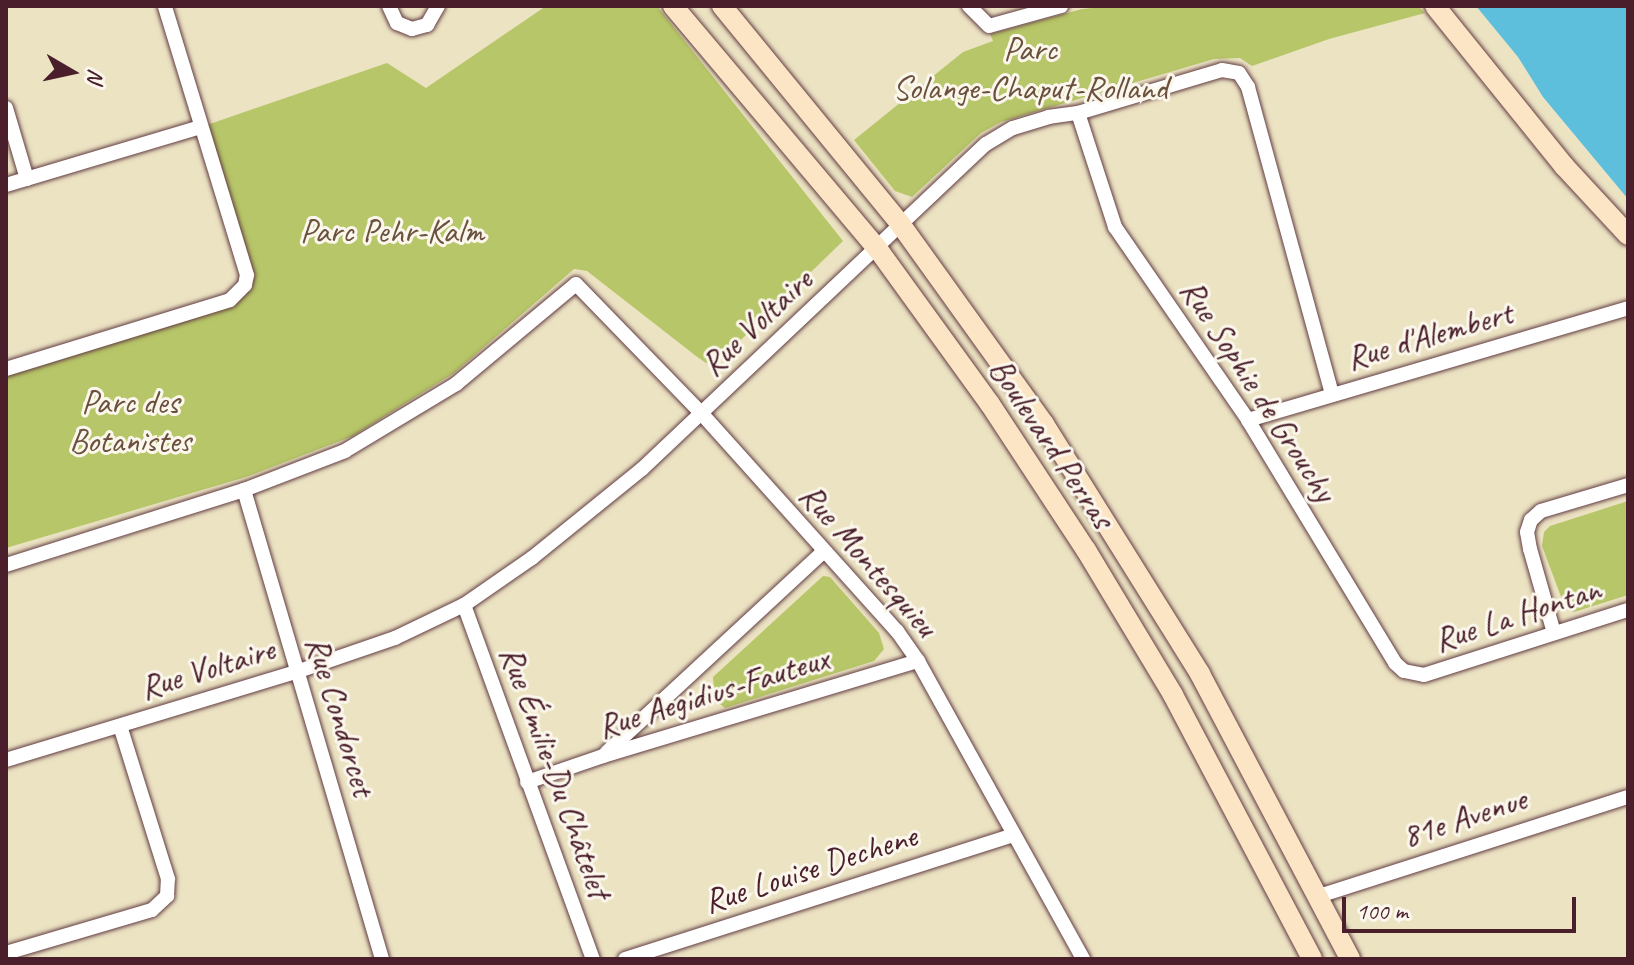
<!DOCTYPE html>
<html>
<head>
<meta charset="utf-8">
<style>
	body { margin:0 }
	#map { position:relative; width:1634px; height:965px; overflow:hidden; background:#ece3c3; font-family:Caveat,sans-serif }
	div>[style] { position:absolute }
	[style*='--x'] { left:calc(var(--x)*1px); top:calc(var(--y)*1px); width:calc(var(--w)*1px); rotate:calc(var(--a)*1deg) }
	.green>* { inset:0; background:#b7c668 }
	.water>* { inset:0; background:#5ebfdd }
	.roads { filter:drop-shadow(0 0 2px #623c42) drop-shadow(0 0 2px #623c42) }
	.street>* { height:14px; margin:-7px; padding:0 7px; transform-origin:7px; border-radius:7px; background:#fff }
	.secondary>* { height:20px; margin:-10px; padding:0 10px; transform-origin:10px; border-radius:10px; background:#fce5c4 }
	span { translate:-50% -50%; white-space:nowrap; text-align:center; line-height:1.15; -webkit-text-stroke:6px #fbf7ec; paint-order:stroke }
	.park-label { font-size:34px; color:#6b513d }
	.street-label { font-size:34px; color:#4a1f2b }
	.frame { position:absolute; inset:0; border:8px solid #4a1f2b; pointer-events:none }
	.north { position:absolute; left:32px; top:32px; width:80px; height:80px; -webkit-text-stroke:6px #fbf7ec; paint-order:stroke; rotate:99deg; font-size:22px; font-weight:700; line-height:32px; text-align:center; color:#4a1f2b }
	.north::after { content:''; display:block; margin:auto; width:28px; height:36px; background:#4a1f2b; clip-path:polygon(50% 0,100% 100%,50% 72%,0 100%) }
	.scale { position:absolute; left:1342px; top:897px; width:234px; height:36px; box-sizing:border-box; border:4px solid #4a1f2b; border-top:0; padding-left:10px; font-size:24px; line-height:28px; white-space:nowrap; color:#4a1f2b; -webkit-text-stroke:6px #fbf7ec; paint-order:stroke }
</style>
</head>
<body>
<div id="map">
	<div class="green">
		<div style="clip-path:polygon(546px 6px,657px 6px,843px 241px,720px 360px,706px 363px,696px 356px,587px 271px,574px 269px,454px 373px,353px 436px,246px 477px,6px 548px,6px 369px,230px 300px,247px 275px,201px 127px,387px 63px,426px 88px)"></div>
		<div style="clip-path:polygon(1115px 6px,1418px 6px,1425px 13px,1329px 39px,1252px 66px,1240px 58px,1214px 59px,1001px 122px,981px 133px,912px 197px,895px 191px,854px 140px,963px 52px,993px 41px,990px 34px,1082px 9px)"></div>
		<div style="clip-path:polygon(1628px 501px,1628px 595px,1574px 612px,1566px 610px,1542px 546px,1544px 532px,1550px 526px)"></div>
		<div style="clip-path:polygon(823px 576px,830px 577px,879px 633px,884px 649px,874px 661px,725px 708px,715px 700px,713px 677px)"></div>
	</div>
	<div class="water">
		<div style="clip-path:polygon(1476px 6px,1628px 6px,1628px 199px,1543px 97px,1518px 57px)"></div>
	</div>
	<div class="roads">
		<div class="street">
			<div style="--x:389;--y:6;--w:19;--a:65"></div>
			<div style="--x:397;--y:23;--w:16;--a:22"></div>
			<div style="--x:412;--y:29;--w:16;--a:-15"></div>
			<div style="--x:427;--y:25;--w:22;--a:-60"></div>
			<div style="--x:969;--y:6;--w:28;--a:45"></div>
			<div style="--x:989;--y:26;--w:75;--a:-15.5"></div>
			<div style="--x:6;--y:108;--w:74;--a:73.5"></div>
			<div style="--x:1078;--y:113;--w:120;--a:72"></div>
			<div style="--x:1115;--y:227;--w:234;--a:55.4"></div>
			<div style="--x:1248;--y:420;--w:284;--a:58.8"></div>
			<div style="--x:1395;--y:663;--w:12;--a:42"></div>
			<div style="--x:1404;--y:671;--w:20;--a:11"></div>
			<div style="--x:1424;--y:675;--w:214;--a:-17.7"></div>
			<div style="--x:6;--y:185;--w:203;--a:-16.6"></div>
			<div style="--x:6;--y:369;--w:234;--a:-17.1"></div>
			<div style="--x:230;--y:300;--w:21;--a:-45"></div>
			<div style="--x:245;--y:285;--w:10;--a:-79"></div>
			<div style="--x:247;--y:275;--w:281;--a:-107"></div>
			<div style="--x:1248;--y:420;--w:396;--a:-16.4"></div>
			<div style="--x:244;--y:490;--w:489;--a:73.6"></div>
			<div style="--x:6;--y:565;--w:250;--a:-17.5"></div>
			<div style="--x:244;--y:490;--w:108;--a:-21.1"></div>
			<div style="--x:345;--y:451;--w:130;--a:-31.1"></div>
			<div style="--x:456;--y:384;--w:156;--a:-39.8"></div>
			<div style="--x:576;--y:284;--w:181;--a:45.9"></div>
			<div style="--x:702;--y:414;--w:292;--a:48.1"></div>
			<div style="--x:897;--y:631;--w:37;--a:55"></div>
			<div style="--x:918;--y:661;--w:341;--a:61"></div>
			<div style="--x:464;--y:605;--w:377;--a:70"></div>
			<div style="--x:1554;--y:633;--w:87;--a:-105.9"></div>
			<div style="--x:1530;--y:549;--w:17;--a:-100"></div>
			<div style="--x:1527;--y:532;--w:13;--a:-72"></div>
			<div style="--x:1531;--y:520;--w:13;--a:-42"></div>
			<div style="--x:1541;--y:511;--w:91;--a:-16.6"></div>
			<div style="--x:607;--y:752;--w:296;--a:-42.8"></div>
			<div style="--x:6;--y:760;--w:303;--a:-16.9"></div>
			<div style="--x:296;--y:672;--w:105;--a:-19"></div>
			<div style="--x:395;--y:638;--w:76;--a:-25.6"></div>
			<div style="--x:464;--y:605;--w:83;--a:-34.7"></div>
			<div style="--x:532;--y:558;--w:141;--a:-39"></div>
			<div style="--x:642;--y:469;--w:473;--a:-43.4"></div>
			<div style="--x:986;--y:144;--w:31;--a:-31"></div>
			<div style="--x:1013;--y:128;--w:37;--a:-17"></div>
			<div style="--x:1048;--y:117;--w:30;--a:-8"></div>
			<div style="--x:1078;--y:113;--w:150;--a:-16.6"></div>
			<div style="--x:1222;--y:70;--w:17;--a:10"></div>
			<div style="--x:1239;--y:73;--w:17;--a:57"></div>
			<div style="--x:1248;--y:87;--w:319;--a:74.7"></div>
			<div style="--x:527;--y:782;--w:80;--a:-18.9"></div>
			<div style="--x:603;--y:756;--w:329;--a:-16.8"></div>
			<div style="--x:1319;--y:896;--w:324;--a:-17.8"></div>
			<div style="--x:6;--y:953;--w:152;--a:-16.4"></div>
			<div style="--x:152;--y:910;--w:21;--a:-43"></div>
			<div style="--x:167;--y:896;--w:17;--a:-87"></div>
			<div style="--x:168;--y:879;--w:160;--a:-107.4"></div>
			<div style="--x:625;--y:959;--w:407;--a:-17.7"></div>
		</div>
		<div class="secondary">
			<div style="--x:673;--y:6;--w:317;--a:49.9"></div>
			<div style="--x:877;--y:248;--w:193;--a:54.1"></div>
			<div style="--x:990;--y:404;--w:175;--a:56.7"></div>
			<div style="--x:1086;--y:550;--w:169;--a:59"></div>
			<div style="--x:1173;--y:695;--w:298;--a:62.2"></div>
			<div style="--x:722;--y:6;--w:283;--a:50.7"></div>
			<div style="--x:901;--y:225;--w:245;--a:54.3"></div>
			<div style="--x:1044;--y:424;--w:295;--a:58"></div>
			<div style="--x:1200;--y:674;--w:322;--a:62.2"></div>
			<div style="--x:1435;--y:6;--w:206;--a:51.1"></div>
			<div style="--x:1564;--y:166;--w:94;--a:47.2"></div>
		</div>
	</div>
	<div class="park-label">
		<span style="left:1030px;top:68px">Parc<br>Solange-Chaput-Rolland</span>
		<span style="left:392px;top:231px">Parc Pehr-Kalm</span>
		<span style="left:130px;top:421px">Parc des<br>Botanistes</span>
	</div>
	<div class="street-label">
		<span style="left:756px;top:322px;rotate:-43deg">Rue Voltaire</span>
		<span style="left:1429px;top:335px;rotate:-16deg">Rue d'Alembert</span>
		<span style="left:1259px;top:390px;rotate:57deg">Rue Sophie de Grouchy</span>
		<span style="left:1052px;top:443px;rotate:56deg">Boulevard Perras</span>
		<span style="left:869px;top:560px;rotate:49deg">Rue Montesquieu</span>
		<span style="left:1517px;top:614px;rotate:-18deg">Rue La Hontan</span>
		<span style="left:207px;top:668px;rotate:-17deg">Rue Voltaire</span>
		<span style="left:713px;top:692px;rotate:-17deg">Rue Aegidius-Fauteux</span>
		<span style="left:341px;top:716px;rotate:73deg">Rue Condorcet</span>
		<span style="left:556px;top:772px;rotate:70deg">Rue Émilie-Du Châtelet</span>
		<span style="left:1464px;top:817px;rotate:-18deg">81e Avenue</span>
		<span style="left:810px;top:868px;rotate:-18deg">Rue Louise Dechene</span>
	</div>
	<div class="frame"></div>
	<div class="north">N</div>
	<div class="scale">100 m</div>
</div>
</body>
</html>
